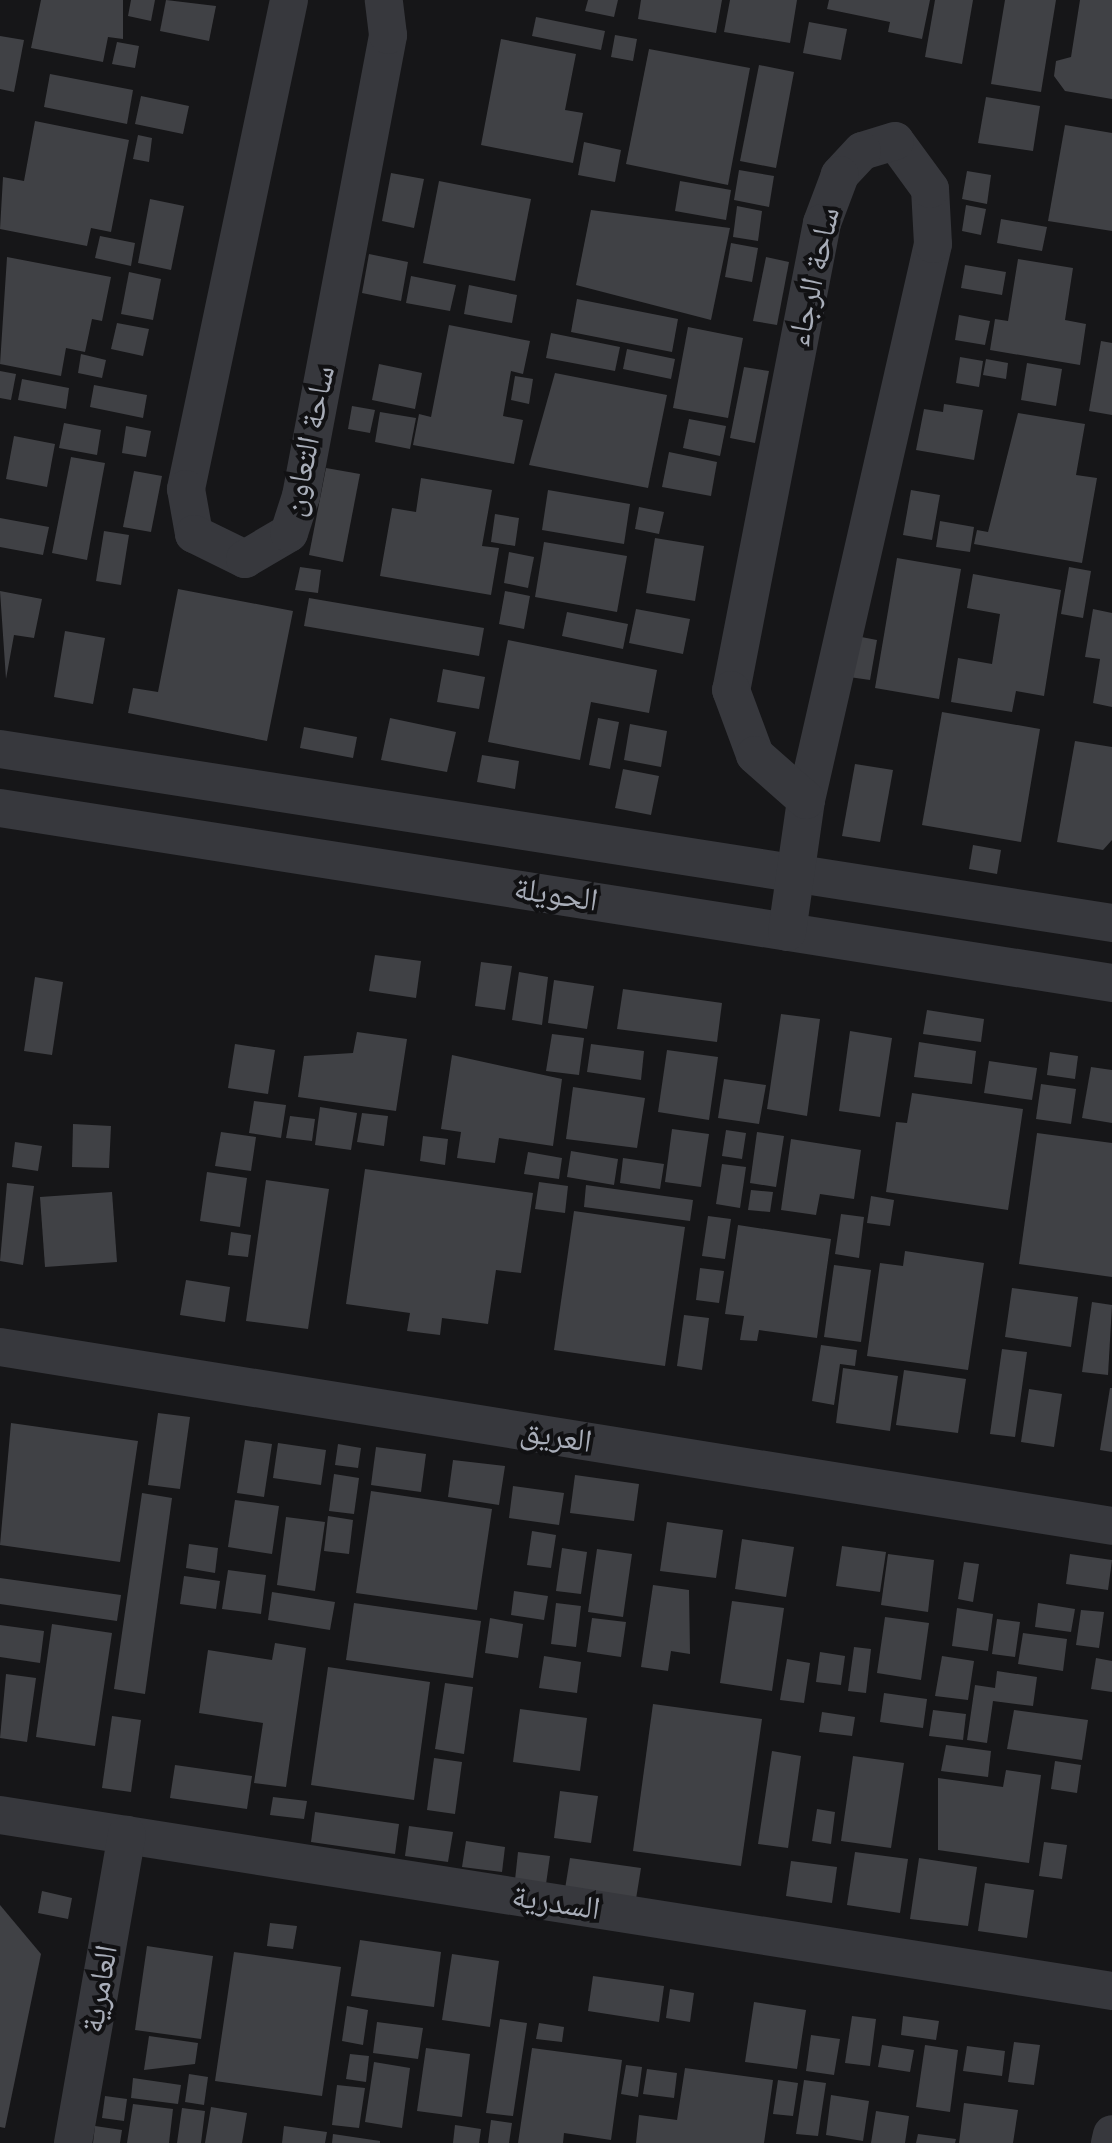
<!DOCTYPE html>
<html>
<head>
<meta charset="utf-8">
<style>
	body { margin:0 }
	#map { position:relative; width:1112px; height:2143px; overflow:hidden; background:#161618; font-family:"Nunito Sans","Noto Naskh Arabic",sans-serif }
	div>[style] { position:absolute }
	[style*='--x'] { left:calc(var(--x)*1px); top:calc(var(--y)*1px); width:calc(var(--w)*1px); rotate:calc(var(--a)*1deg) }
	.building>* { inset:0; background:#404145 }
	.street>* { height:38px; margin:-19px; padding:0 19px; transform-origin:19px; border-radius:19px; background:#37383d }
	span { translate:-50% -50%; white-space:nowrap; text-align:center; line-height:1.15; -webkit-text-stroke:8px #111113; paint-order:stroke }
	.street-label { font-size:32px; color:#a8adb8 }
</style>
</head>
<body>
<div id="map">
	<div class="building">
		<div style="clip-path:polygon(41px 0,123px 0,123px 39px,108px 37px,103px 62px,31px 48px)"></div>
		<div style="clip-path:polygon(131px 0,155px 0,151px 21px,128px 16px)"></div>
		<div style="clip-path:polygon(166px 0,216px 6px,209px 41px,160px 31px)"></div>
		<div style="clip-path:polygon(588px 0,618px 0,614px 17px,585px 11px)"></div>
		<div style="clip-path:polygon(641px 0,722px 0,716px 33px,638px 19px)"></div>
		<div style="clip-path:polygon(730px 0,797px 0,790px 43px,724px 32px)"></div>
		<div style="clip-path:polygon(829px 0,930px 0,922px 39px,888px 32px,890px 22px,827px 9px)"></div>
		<div style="clip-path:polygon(935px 0,973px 0,962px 64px,925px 57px)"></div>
		<div style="clip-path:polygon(1005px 0,1056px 0,1041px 92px,991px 84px)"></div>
		<div style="clip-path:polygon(1080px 0,1112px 0,1112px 99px,1065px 91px,1054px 76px,1056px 61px,1071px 57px)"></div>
		<div style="clip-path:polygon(536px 17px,605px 31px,601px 50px,532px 36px)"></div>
		<div style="clip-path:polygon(809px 22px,847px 29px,841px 60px,803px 53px)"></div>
		<div style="clip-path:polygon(615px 35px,637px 39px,633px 61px,611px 57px)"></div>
		<div style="clip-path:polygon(0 36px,24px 40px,14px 92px,0 89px)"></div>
		<div style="clip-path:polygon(501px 39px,576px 54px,565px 110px,583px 113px,573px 163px,481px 145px)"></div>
		<div style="clip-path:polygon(117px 42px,139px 46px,135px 68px,112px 64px)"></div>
		<div style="clip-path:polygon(649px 49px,750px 68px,728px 185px,626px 164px)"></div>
		<div style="clip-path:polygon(759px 65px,794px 72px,776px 168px,740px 161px)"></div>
		<div style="clip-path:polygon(50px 74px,133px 90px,127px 124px,44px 107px)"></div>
		<div style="clip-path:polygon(141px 96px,189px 106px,183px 134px,135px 124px)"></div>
		<div style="clip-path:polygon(986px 97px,1040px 106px,1033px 151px,978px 143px)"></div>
		<div style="clip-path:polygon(35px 121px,129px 140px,111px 232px,91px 228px,87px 246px,0 229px,3px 177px,24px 181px)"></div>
		<div style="clip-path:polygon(1065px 125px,1112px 133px,1112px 231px,1048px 221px)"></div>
		<div style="clip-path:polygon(138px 135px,152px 138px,149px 162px,133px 159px)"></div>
		<div style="clip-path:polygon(584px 142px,621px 150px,615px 182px,578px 175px)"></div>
		<div style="clip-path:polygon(739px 170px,774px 176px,769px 207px,734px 200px)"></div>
		<div style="clip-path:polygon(967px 171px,991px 175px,987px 204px,962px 199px)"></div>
		<div style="clip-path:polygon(391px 173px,424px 179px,414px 228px,382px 221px)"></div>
		<div style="clip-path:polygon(439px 181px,531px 199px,515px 281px,423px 263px)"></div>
		<div style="clip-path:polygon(680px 181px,731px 190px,726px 220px,675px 211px)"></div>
		<div style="clip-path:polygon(150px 199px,184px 206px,171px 270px,138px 263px)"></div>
		<div style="clip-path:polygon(966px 205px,986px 209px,981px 235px,962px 231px)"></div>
		<div style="clip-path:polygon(737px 206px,762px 211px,758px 241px,733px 237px)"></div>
		<div style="clip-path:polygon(591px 210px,730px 228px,711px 320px,576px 285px)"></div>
		<div style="clip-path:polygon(1001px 219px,1047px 227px,1042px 251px,997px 243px)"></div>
		<div style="clip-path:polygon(100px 236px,135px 243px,131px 266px,95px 258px)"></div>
		<div style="clip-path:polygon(731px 243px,758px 248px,752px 282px,725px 277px)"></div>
		<div style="clip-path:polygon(369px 254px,408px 262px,401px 301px,362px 293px)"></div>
		<div style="clip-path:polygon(7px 257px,111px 277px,102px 321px,92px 319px,85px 352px,66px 348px,61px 376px,0 364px)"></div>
		<div style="clip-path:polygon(766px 257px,789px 262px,777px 325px,753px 321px)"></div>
		<div style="clip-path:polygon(1018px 259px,1073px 268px,1065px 320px,1086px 324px,1080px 365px,990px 350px,995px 319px,1008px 321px)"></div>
		<div style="clip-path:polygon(965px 265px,1006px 272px,1002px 295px,961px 288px)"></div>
		<div style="clip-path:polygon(129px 272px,161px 279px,153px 320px,121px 314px)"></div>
		<div style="clip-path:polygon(411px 276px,456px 285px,450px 311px,406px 303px)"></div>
		<div style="clip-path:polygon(469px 285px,517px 295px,512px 323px,464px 314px)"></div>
		<div style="clip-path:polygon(577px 299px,678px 319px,672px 352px,571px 332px)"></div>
		<div style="clip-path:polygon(959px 315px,990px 321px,985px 345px,955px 340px)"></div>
		<div style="clip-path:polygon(117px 323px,149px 329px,143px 356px,111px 349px)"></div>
		<div style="clip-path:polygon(449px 325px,530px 341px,523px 374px,511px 371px,503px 416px,523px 420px,514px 464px,413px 445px,419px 414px,431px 417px)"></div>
		<div style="clip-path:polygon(688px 327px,743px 338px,728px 418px,673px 408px)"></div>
		<div style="clip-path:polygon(551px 333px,620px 347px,615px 371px,546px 358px)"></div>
		<div style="clip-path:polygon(1101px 341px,1112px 343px,1112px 415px,1089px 411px)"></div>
		<div style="clip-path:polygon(627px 349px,675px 359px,671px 379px,623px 369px)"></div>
		<div style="clip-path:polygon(81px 354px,106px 360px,102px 378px,78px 373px)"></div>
		<div style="clip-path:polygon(960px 357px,983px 361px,979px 387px,956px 383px)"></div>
		<div style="clip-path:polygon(986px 359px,1008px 363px,1006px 379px,983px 375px)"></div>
		<div style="clip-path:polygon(1027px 363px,1062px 369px,1056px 406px,1021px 400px)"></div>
		<div style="clip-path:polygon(379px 364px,422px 373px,415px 409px,372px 400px)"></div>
		<div style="clip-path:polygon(744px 367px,769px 371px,755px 443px,730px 438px)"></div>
		<div style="clip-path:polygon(0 371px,16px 374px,11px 400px,0 398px)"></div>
		<div style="clip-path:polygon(555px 373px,667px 395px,648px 488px,529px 465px)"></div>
		<div style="clip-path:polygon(515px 376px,533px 379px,529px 404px,511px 400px)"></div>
		<div style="clip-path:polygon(22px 379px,69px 388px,66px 409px,18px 400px)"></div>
		<div style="clip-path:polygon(94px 385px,147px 395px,143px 418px,90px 407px)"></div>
		<div style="clip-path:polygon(944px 404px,983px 410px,974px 460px,916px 450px,924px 409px,943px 412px)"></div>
		<div style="clip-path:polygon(352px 406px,375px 410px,370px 433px,348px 429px)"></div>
		<div style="clip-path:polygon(380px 412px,416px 418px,410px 449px,375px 442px)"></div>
		<div style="clip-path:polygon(1018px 413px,1085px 424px,1076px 475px,1097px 478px,1082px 563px,974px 544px,977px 530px,988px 532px)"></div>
		<div style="clip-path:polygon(689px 419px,726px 426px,720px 456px,683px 448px)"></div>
		<div style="clip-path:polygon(64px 423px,101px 430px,97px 455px,59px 448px)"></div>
		<div style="clip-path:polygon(126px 426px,151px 431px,146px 457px,122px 453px)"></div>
		<div style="clip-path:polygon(14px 436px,55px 444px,47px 487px,6px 479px)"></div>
		<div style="clip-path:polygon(669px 452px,717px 462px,711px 496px,662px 487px)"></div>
		<div style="clip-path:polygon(71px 457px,105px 463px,87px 560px,52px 553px)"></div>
		<div style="clip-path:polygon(326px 468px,360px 474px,343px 562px,309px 555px)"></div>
		<div style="clip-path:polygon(134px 471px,162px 476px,151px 532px,123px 527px)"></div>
		<div style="clip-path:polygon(421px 478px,492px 490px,482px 546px,499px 548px,491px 595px,380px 576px,392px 508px,416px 512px)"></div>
		<div style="clip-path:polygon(548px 490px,630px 504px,624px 544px,542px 530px)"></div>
		<div style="clip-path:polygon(911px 490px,940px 495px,932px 540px,903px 535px)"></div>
		<div style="clip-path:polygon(639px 507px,664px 512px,659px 534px,635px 529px)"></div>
		<div style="clip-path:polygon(495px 514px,519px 518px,515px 546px,491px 542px)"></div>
		<div style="clip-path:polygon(0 518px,49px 527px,43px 555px,0 547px)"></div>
		<div style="clip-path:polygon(940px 521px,974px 527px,970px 552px,936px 547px)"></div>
		<div style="clip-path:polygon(104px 531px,129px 535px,121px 585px,96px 581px)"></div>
		<div style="clip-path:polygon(655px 538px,704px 546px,695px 601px,646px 593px)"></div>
		<div style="clip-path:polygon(544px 542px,627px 556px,617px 612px,535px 597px)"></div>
		<div style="clip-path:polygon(509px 552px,534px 557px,528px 588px,504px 583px)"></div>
		<div style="clip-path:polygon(897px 558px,961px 569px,939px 699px,875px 688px)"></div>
		<div style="clip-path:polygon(300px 567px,321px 570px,318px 593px,295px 590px)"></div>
		<div style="clip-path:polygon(1069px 567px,1091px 571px,1083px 618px,1061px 614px)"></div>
		<div style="clip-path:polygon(973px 574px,1061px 590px,1044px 696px,1016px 691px,1012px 712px,951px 702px,958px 658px,992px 664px,1000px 614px,967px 608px)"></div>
		<div style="clip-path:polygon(178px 589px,293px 611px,267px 741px,128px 713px,133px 688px,158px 692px)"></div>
		<div style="clip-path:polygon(0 591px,42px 599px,34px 638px,14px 635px,6px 679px)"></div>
		<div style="clip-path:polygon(505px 591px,530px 596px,524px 629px,499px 624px)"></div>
		<div style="clip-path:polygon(309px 598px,484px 628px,479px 656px,304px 626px)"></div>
		<div style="clip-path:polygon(636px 609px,690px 619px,683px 654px,629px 643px)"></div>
		<div style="clip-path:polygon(1093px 609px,1112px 613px,1112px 707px,1093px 703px,1100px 659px,1085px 657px)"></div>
		<div style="clip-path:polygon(567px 612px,628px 624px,623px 649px,562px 636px)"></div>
		<div style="clip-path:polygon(65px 631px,105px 638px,93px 704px,54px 697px)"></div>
		<div style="clip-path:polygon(856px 636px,877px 640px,870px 680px,849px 677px)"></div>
		<div style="clip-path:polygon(508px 640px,657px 670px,649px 713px,591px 702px,580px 760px,488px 742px)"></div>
		<div style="clip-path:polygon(443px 669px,485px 677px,479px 709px,437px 702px)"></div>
		<div style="clip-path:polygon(942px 712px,1040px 729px,1021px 842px,922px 825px)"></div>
		<div style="clip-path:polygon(390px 718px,456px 732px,447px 772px,381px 760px)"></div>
		<div style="clip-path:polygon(598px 718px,619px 722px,610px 769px,589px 765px)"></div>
		<div style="clip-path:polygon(630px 724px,667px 731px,661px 767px,624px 760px)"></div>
		<div style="clip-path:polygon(304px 727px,357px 737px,353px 758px,300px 748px)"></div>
		<div style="clip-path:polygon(1075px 741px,1112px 747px,1112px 840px,1103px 850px,1057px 842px)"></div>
		<div style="clip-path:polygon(482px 755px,519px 761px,515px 789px,477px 782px)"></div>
		<div style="clip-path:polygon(855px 764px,893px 770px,880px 842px,842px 836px)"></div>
		<div style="clip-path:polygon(623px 769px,659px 776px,651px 815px,615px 808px)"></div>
		<div style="clip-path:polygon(973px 845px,1001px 850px,997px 874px,969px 869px)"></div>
		<div style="clip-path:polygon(375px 955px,421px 961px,416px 998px,369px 991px)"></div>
		<div style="clip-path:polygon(481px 962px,512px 966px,505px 1010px,475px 1006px)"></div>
		<div style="clip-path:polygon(519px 972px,548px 977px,542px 1025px,512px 1020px)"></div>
		<div style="clip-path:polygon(35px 977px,63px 982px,52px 1055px,24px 1051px)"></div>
		<div style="clip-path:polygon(554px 980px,594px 986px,587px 1029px,548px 1023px)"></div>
		<div style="clip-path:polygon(623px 989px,722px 1003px,717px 1042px,617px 1029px)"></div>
		<div style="clip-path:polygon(927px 1010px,984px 1019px,981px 1042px,923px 1034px)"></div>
		<div style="clip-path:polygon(781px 1014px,820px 1019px,807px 1116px,767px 1109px)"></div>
		<div style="clip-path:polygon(850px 1031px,892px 1038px,880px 1117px,839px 1111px)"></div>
		<div style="clip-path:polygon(357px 1032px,407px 1039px,396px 1111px,298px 1097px,304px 1056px,353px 1053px)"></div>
		<div style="clip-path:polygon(552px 1034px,584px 1038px,579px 1075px,546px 1071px)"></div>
		<div style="clip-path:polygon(919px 1042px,976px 1051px,972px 1084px,914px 1077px)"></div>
		<div style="clip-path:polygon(235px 1044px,275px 1050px,268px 1094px,228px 1088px)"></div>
		<div style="clip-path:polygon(591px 1044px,644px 1051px,641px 1080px,587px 1072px)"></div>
		<div style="clip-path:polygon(667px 1050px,718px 1057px,709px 1120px,658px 1112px)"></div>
		<div style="clip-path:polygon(1050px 1052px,1078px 1056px,1075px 1079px,1047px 1075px)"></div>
		<div style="clip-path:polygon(452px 1055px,562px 1079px,553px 1146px,499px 1138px,495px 1163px,457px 1158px,461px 1132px,441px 1129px)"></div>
		<div style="clip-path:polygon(989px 1061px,1037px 1068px,1032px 1100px,984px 1093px)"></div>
		<div style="clip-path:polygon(1091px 1067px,1112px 1070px,1112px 1123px,1082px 1118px)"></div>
		<div style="clip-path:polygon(724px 1079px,766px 1085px,759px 1124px,718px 1118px)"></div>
		<div style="clip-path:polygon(1041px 1084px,1076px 1089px,1071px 1124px,1036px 1119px)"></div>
		<div style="clip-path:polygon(573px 1087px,645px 1098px,637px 1148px,566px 1139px)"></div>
		<div style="clip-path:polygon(912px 1093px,1023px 1109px,1008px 1210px,886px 1192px,896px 1122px,907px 1123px)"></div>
		<div style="clip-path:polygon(254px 1101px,286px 1105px,281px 1138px,249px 1133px)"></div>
		<div style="clip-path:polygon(320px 1107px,357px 1113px,351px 1150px,315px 1145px)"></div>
		<div style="clip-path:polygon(362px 1113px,388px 1116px,384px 1146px,357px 1142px)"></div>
		<div style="clip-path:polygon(290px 1116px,315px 1119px,312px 1141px,286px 1138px)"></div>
		<div style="clip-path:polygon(73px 1124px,111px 1126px,109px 1168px,72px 1167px)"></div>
		<div style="clip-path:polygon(672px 1129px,709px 1134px,701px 1187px,665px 1182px)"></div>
		<div style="clip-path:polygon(726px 1130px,746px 1133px,742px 1159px,722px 1156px)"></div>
		<div style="clip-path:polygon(221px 1132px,256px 1137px,251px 1171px,215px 1166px)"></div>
		<div style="clip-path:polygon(757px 1132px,784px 1136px,776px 1187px,750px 1183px)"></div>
		<div style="clip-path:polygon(1037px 1133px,1112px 1143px,1112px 1277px,1019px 1264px)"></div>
		<div style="clip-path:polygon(423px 1136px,448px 1139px,445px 1165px,420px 1161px)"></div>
		<div style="clip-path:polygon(791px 1139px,861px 1150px,854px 1199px,820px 1194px,816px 1215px,781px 1210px)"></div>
		<div style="clip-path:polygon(15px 1142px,42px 1146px,38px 1171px,12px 1167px)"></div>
		<div style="clip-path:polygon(571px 1151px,618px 1159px,614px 1185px,567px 1177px)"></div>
		<div style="clip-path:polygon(528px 1152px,562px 1158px,559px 1179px,524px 1174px)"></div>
		<div style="clip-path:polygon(623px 1158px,664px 1164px,660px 1189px,620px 1183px)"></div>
		<div style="clip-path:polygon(722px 1164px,746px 1167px,740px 1208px,716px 1204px)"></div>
		<div style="clip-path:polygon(365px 1169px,533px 1193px,521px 1273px,496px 1270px,488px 1324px,442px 1318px,440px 1335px,407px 1331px,410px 1313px,346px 1304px)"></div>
		<div style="clip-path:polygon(207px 1172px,247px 1178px,240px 1227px,200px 1221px)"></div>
		<div style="clip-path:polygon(266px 1180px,329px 1189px,308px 1329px,246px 1321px)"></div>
		<div style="clip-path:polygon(539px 1182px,568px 1186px,565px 1213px,535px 1209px)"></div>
		<div style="clip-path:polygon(7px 1183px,34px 1186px,23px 1265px,0 1261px)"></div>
		<div style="clip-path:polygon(586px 1185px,693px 1200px,690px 1221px,584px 1207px)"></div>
		<div style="clip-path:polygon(751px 1190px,773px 1192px,770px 1212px,748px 1210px)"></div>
		<div style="clip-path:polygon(112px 1192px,117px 1262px,45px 1267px,40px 1197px)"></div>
		<div style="clip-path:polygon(871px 1196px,894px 1200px,890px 1226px,867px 1223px)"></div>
		<div style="clip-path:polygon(574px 1211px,685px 1227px,665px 1366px,554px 1350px)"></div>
		<div style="clip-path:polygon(841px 1214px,864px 1217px,859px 1258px,835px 1254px)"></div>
		<div style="clip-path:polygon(708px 1216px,731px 1219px,725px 1259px,702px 1256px)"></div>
		<div style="clip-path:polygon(738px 1225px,831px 1239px,817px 1338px,759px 1330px,757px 1341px,740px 1340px,744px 1316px,725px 1314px)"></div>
		<div style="clip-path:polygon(231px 1232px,251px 1235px,248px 1257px,228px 1255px)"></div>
		<div style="clip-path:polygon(905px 1251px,984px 1263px,968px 1370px,867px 1356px,880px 1263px,903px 1266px)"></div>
		<div style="clip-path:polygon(834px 1265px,871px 1270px,861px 1342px,824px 1337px)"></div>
		<div style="clip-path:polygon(700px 1268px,724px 1271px,719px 1303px,696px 1300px)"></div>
		<div style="clip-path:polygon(186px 1280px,230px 1287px,225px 1322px,180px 1315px)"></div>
		<div style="clip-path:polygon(1012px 1288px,1078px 1297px,1071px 1347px,1005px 1337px)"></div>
		<div style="clip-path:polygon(1092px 1302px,1112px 1305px,1108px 1375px,1082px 1372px)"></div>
		<div style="clip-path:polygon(684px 1315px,709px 1318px,702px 1370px,677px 1366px)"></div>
		<div style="clip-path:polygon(821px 1345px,857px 1350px,855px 1366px,840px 1364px,834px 1405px,812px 1401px)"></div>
		<div style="clip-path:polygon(1002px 1349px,1027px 1352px,1015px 1437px,990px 1434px)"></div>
		<div style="clip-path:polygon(843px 1368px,898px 1376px,890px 1431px,836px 1423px)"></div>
		<div style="clip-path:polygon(904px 1370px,966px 1379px,958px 1433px,896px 1425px)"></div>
		<div style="clip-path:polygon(1110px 1388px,1112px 1388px,1112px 1452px,1100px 1450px)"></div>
		<div style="clip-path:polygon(1029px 1389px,1062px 1394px,1054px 1447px,1021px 1442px)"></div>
		<div style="clip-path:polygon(158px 1413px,190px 1417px,180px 1489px,148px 1485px)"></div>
		<div style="clip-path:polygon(11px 1423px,138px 1441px,120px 1562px,0 1545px)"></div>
		<div style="clip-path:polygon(245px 1440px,272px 1444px,264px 1497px,237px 1493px)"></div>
		<div style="clip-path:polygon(278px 1443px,326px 1450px,321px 1485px,273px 1478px)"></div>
		<div style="clip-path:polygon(338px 1444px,361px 1448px,358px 1468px,335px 1465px)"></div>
		<div style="clip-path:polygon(376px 1447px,426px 1454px,421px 1492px,371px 1485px)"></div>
		<div style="clip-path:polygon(453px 1460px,505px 1466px,499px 1505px,448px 1497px)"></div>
		<div style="clip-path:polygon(334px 1474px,359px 1478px,354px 1514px,329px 1511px)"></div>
		<div style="clip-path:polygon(575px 1475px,639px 1484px,634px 1521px,570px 1513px)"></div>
		<div style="clip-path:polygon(513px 1486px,564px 1493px,559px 1525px,509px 1518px)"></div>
		<div style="clip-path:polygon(371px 1491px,492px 1509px,477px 1610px,356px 1593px)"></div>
		<div style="clip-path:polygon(142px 1493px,172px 1498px,145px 1694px,114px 1689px)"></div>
		<div style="clip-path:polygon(235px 1500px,279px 1506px,272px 1554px,228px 1547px)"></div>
		<div style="clip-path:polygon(328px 1516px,353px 1520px,349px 1554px,324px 1551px)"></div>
		<div style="clip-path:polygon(286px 1517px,325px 1522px,315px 1591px,277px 1585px)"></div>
		<div style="clip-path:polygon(667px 1522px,723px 1530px,716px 1578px,660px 1571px)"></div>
		<div style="clip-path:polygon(532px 1531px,556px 1535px,551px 1568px,527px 1565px)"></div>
		<div style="clip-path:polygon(742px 1539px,794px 1547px,786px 1597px,735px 1589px)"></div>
		<div style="clip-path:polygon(189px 1544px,218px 1548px,215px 1573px,186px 1568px)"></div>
		<div style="clip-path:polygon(842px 1546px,886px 1552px,880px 1592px,836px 1586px)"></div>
		<div style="clip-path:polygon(562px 1548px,587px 1552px,581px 1594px,556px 1591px)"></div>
		<div style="clip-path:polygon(597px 1549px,632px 1554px,623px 1617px,588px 1612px)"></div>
		<div style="clip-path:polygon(888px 1554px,934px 1560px,928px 1612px,881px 1605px)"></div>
		<div style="clip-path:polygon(1070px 1554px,1112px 1560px,1108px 1590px,1066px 1584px)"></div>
		<div style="clip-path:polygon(964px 1562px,979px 1564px,973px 1602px,958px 1599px)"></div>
		<div style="clip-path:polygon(228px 1570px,266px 1575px,261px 1614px,222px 1609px)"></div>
		<div style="clip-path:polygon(184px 1576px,220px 1581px,216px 1609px,180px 1604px)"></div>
		<div style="clip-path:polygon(0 1578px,121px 1595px,117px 1621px,0 1604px)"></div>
		<div style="clip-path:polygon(653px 1585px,689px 1590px,690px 1654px,671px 1651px,668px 1671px,641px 1667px)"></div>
		<div style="clip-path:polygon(514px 1591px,548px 1596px,544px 1620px,511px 1615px)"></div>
		<div style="clip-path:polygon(272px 1592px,335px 1602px,330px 1630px,268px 1620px)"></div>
		<div style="clip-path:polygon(732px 1601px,784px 1608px,772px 1691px,720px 1683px)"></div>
		<div style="clip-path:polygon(354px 1603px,481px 1621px,473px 1678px,346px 1660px)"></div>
		<div style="clip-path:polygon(556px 1603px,581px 1606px,576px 1647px,551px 1644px)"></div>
		<div style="clip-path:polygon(1038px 1603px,1075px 1609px,1071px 1632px,1035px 1627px)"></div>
		<div style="clip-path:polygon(957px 1608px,993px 1614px,988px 1651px,952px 1646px)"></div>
		<div style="clip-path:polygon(1081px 1610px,1104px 1612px,1099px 1648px,1076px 1645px)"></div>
		<div style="clip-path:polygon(885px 1617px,929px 1623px,921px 1680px,877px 1673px)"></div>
		<div style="clip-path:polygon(490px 1618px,523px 1624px,518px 1658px,485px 1653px)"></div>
		<div style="clip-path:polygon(592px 1618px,626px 1622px,621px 1657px,587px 1652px)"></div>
		<div style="clip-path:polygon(997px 1619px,1020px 1622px,1015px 1657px,992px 1654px)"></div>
		<div style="clip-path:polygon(52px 1624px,112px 1633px,95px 1746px,36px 1737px)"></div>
		<div style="clip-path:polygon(0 1625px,44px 1631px,40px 1663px,0 1657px)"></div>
		<div style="clip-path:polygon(1023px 1633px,1067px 1639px,1063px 1671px,1018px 1664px)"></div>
		<div style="clip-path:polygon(275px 1643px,306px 1648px,286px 1787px,254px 1783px,263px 1723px,199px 1713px,208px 1650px,272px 1660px)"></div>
		<div style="clip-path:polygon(854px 1647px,871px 1649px,866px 1693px,848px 1691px)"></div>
		<div style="clip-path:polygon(820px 1652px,845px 1656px,841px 1685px,816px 1682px)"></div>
		<div style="clip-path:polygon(544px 1656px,581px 1662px,577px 1693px,539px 1688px)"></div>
		<div style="clip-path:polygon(942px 1656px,974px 1661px,968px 1700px,935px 1696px)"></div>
		<div style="clip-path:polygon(1096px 1658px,1112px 1661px,1112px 1692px,1091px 1689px)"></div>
		<div style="clip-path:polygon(787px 1659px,810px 1663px,804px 1703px,780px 1700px)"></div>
		<div style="clip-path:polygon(328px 1667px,430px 1682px,414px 1800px,311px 1785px)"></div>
		<div style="clip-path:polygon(997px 1671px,1037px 1677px,1033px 1706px,993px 1701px,987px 1743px,967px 1740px,975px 1685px,995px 1688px)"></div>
		<div style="clip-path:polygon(6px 1674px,36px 1678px,27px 1742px,0 1738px)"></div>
		<div style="clip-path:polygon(445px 1683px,473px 1687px,464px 1754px,435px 1749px)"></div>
		<div style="clip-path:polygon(884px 1693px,927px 1699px,923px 1728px,880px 1722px)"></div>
		<div style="clip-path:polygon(653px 1704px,762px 1719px,741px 1866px,633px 1851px)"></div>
		<div style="clip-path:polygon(520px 1709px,587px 1718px,580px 1771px,513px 1762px)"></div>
		<div style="clip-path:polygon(933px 1710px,966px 1714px,963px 1740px,929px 1736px)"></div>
		<div style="clip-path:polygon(1014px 1710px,1088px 1720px,1082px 1760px,1007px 1749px)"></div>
		<div style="clip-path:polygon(822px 1712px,855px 1717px,852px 1736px,819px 1732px)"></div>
		<div style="clip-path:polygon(112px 1716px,141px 1720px,131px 1792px,102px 1788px)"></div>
		<div style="clip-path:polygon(946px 1745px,991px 1751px,988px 1777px,941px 1771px)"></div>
		<div style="clip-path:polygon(772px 1751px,801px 1756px,788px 1848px,758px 1844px)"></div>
		<div style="clip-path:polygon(853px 1756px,904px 1763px,891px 1848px,841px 1841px)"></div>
		<div style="clip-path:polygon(434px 1758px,462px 1762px,455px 1814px,427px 1810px)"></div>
		<div style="clip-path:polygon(1055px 1761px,1081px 1765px,1077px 1793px,1051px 1789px)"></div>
		<div style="clip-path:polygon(175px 1765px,252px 1776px,247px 1809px,170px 1798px)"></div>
		<div style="clip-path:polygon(1006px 1770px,1041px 1775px,1029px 1863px,938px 1850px,938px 1778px,1003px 1787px)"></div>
		<div style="clip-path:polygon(560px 1791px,598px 1796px,591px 1843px,554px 1838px)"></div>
		<div style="clip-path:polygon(273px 1797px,307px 1801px,304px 1819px,270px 1815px)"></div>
		<div style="clip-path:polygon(817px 1809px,835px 1812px,831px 1844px,812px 1841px)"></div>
		<div style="clip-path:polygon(315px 1812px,399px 1824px,395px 1854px,311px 1842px)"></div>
		<div style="clip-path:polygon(409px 1826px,453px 1832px,448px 1862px,405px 1856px)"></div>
		<div style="clip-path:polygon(466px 1841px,505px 1847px,502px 1872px,462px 1867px)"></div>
		<div style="clip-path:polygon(1044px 1842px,1067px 1845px,1062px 1879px,1039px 1876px)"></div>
		<div style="clip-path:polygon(518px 1852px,550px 1856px,546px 1884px,515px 1880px)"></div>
		<div style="clip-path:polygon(855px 1852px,908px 1859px,900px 1913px,847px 1905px)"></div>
		<div style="clip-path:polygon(570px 1858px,641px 1868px,636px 1899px,565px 1889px)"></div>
		<div style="clip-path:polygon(919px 1858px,977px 1867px,968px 1926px,910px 1919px)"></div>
		<div style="clip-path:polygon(791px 1861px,837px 1867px,832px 1903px,786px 1896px)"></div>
		<div style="clip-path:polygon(985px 1883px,1034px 1890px,1027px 1938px,978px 1931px)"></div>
		<div style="clip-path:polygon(42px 1891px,72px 1898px,68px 1919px,38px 1913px)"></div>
		<div style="clip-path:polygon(0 1905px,41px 1954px,5px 2128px,0 2127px)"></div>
		<div style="clip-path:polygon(270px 1923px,297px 1926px,293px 1949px,267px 1946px)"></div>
		<div style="clip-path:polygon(360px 1940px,441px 1952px,434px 2007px,351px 1996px)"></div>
		<div style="clip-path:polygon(147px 1946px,213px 1956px,201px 2039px,135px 2030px)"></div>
		<div style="clip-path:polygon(234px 1952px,341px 1967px,322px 2096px,215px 2081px)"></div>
		<div style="clip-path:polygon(452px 1954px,499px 1961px,490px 2027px,442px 2020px)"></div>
		<div style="clip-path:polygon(593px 1976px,664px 1986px,659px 2022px,588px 2011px)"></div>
		<div style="clip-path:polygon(670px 1989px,694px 1993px,690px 2022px,666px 2018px)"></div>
		<div style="clip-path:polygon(754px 2002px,806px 2010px,797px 2069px,745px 2062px)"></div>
		<div style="clip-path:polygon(347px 2006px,368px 2010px,363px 2045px,342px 2041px)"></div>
		<div style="clip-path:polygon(852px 2016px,876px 2019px,870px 2066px,845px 2063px)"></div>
		<div style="clip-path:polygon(903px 2016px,939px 2021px,936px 2040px,901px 2035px)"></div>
		<div style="clip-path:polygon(500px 2019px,527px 2023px,513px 2116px,486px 2113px)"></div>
		<div style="clip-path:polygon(377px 2022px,423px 2028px,418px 2059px,373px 2053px)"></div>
		<div style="clip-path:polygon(539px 2023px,564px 2027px,562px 2042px,536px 2039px)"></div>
		<div style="clip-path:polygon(811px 2035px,840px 2039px,834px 2075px,806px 2071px)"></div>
		<div style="clip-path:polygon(149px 2036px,198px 2043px,195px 2064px,144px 2070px)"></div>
		<div style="clip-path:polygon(1014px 2042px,1040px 2045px,1034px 2085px,1008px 2082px)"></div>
		<div style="clip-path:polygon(882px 2045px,914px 2050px,910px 2072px,878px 2067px)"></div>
		<div style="clip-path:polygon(925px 2045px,958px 2050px,950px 2112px,916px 2107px)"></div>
		<div style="clip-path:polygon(967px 2046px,1005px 2051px,1002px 2076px,963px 2071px)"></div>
		<div style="clip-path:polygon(426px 2048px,470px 2054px,462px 2117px,417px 2111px)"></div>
		<div style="clip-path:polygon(532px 2048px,622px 2060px,611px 2140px,564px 2133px,563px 2143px,518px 2143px)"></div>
		<div style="clip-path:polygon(350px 2054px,369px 2056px,366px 2082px,346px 2079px)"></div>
		<div style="clip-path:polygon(374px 2062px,410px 2068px,402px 2128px,365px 2122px)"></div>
		<div style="clip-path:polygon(626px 2065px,642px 2067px,638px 2097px,621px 2094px)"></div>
		<div style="clip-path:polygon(685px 2068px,773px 2080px,764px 2143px,636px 2143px,639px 2115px,677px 2120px)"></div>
		<div style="clip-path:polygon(647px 2069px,677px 2073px,674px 2098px,643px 2094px)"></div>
		<div style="clip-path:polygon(189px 2074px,208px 2077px,204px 2105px,185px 2102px)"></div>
		<div style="clip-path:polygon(133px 2078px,181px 2085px,178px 2104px,131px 2098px)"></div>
		<div style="clip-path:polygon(778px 2080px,798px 2083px,793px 2116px,773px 2114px)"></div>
		<div style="clip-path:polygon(804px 2080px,826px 2083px,818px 2136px,796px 2134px)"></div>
		<div style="clip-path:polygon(337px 2085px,365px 2088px,359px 2128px,332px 2125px)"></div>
		<div style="clip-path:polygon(831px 2095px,869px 2101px,863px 2141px,826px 2135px)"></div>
		<div style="clip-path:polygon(105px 2096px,127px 2099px,124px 2121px,102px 2118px)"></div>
		<div style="clip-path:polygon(964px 2103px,1018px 2110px,1013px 2143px,959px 2143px)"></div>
		<div style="clip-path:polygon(133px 2104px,173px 2109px,169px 2143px,127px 2143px)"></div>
		<div style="clip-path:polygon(211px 2107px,247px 2113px,242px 2143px,205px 2143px)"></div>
		<div style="clip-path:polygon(182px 2108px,205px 2111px,201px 2143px,177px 2143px)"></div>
		<div style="clip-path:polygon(876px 2111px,909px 2116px,905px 2143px,871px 2143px)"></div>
		<div style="clip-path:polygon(491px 2120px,512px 2123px,509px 2143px,488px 2143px)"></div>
		<div style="clip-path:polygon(455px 2125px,481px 2129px,479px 2143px,453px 2143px)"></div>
		<div style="clip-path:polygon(95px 2126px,122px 2130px,120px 2143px,93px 2143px)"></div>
		<div style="clip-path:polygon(284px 2126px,327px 2132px,325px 2143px,282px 2143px)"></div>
		<div style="clip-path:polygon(333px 2134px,380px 2141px,380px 2143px,332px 2143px)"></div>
		<div style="clip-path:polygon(918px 2134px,956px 2139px,955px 2143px,916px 2143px)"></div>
	</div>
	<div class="street">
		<div style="--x:289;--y:0;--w:500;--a:101.9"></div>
		<div style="--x:186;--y:489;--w:46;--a:79.9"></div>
		<div style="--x:194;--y:534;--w:57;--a:26.1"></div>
		<div style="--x:245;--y:559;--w:51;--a:-30.6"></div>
		<div style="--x:289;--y:533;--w:39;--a:-72"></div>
		<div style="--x:301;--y:496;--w:469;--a:-79.3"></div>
		<div style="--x:388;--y:35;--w:35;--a:-97"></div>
		<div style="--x:0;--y:749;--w:1126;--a:8.89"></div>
		<div style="--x:0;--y:808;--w:1126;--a:8.94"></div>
		<div style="--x:787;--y:932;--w:133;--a:-81.8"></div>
		<div style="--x:806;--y:800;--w:570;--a:-77.13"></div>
		<div style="--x:933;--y:244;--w:55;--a:-93.1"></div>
		<div style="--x:930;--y:189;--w:59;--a:-126.1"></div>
		<div style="--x:895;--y:141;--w:34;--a:163"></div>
		<div style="--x:862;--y:151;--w:33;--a:133"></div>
		<div style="--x:840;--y:175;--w:51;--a:110.6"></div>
		<div style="--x:822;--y:223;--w:476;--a:101"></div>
		<div style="--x:731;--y:690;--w:69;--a:69.7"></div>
		<div style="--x:755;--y:755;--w:68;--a:41.4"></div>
		<div style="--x:0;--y:1347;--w:1126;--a:9.14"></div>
		<div style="--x:0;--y:1815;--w:1126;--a:8.99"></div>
		<div style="--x:73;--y:2143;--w:313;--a:-80.1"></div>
		<div style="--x:1110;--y:2143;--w:9;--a:-77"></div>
	</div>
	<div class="street-label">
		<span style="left:814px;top:277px;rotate:-77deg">ساحة الرجاء</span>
		<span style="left:309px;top:441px;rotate:-78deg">ساحة التعاون</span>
		<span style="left:556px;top:895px;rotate:9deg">الحويلة</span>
		<span style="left:556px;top:1437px;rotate:9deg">العريق</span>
		<span style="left:556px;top:1903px;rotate:9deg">السدرية</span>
		<span style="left:100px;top:1989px;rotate:-80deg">العامرية</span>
	</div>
</div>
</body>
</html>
